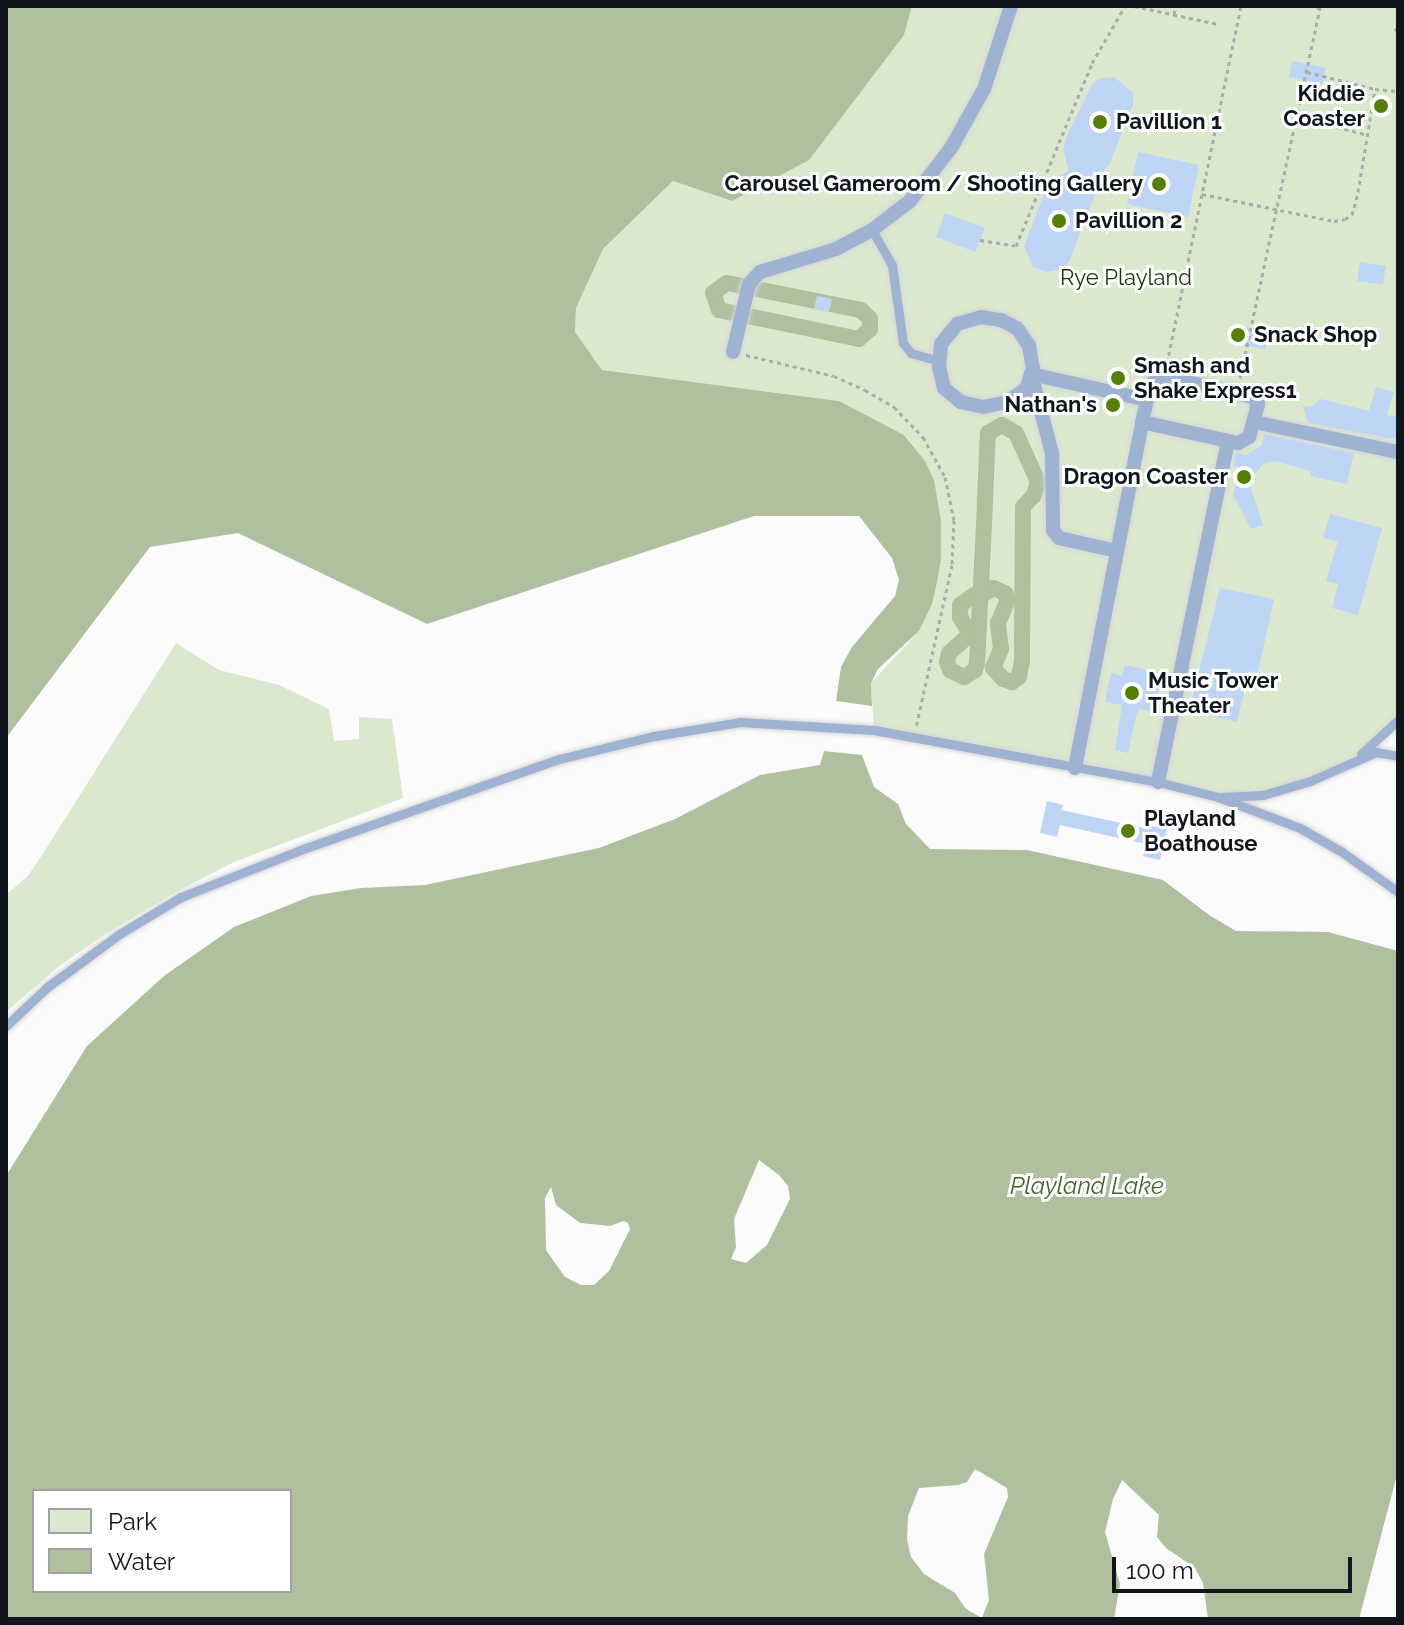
<!DOCTYPE html>
<html>
<head>
<meta charset="utf-8">
<style>
	body { margin:0 }
	#map { position:relative; width:1404px; height:1625px; overflow:hidden; background:#fbfbfb; font-family:Raleway,sans-serif }
	div>[style] { position:absolute }
	[style*='--x'] { left:calc(var(--x)*1px); top:calc(var(--y)*1px); width:calc(var(--w)*1px); rotate:calc(var(--a)*1deg) }
	.green>* { inset:0; background:#dae9cd }
	.water>* { inset:0; background:#aec09e }
	.canal>* { height:16px; margin:-8px; padding:0 8px; transform-origin:8px; border-radius:8px; background:#aec09e }
	.building>* { inset:0; background:#bfd5f6 }
	.path>* { height:3px; margin-top:-1.5px; transform-origin:0; background:repeating-linear-gradient(90deg,#a9abad 0 4px,transparent 0 8px) }
	.roads { filter:drop-shadow(0 0 2px #d6d6d7) drop-shadow(0 0 2px #d6d6d7) }
	.service>* { height:9px; margin:-4.5px; padding:0 4.5px; transform-origin:4.5px; border-radius:4.5px; background:#9eb2d1 }
	.pedestrian>* { height:14px; margin:-7px; padding:0 7px; transform-origin:7px; border-radius:7px; background:#9eb2d1 }
	.dots>* { width:22px; height:22px; translate:-50% -50%; box-sizing:border-box; border:4px solid #fff; border-radius:50% }
	span { translate:-50% -50%; white-space:nowrap; text-align:center; line-height:1.15; -webkit-text-stroke:6px #fff; paint-order:stroke }
	.poi-label { font-size:22px; color:#11151c; font-weight:700 }
	.right { translate:-100% -50%; text-align:right }
	.left { translate:0 -50%; text-align:left }
	.park-label { font-size:22px; color:#1f3400 }
	.water-label { font-size:24px; color:#475f2b; font-style:italic }
	.frame { position:absolute; inset:0; border:8px solid #11151c; pointer-events:none }
	.legend { position:absolute; left:32px; top:1489px; width:260px; height:104px; box-sizing:border-box; background:#fff; border:2px solid #a0a1a4; margin:0; padding:10px 14px; list-style:none; font-size:24px; color:#11151c }
	.legend li { display:flex; align-items:center; gap:16px; height:40px }
	.legend b { width:40px; border:2px solid #a0a1a4 }
	.scale { position:absolute; left:1112px; top:1557px; width:240px; height:36px; box-sizing:border-box; border:4px solid #11151c; border-top:0; padding-left:10px; font-size:24px; line-height:28px; white-space:nowrap; color:#11151c; -webkit-text-stroke:6px #fff; paint-order:stroke }
</style>
</head>
<body>
<div id="map">
	<div class="green">
		<div style="clip-path:polygon(912px 6px,1398px 6px,1398px 720px,1356px 759px,1263px 795px,1218px 797px,874px 730px,871px 683px,919px 631px,934px 480px,912px 444px,904px 435px,839px 401px,602px 370px,575px 332px,576px 308px,603px 249px,673px 181px,732px 201px,904px 35px)"></div>
		<div style="clip-path:polygon(176px 643px,219px 670px,279px 685px,329px 709px,334px 741px,359px 739px,359px 717px,392px 719px,403px 798px,234px 862px,178px 891px,104px 935px,58px 967px,6px 1012px,6px 895px,28px 876px,42px 855px)"></div>
	</div>
	<div class="water">
		<div style="clip-path:polygon(6px 6px,912px 6px,904px 35px,809px 160px,732px 201px,673px 181px,603px 249px,576px 308px,575px 332px,602px 370px,839px 401px,904px 435px,925px 461px,934px 480px,941px 521px,941px 559px,937px 582px,932px 604px,919px 631px,878px 669px,871px 683px,872px 706px,836px 701px,841px 667px,852px 647px,895px 596px,899px 580px,892px 558px,859px 516px,754px 516px,427px 624px,238px 533px,150px 547px,6px 738px)"></div>
		<div style="clip-path:polygon(evenodd,824px 751px,862px 755px,874px 787px,898px 804px,906px 824px,930px 849px,1027px 850px,1163px 880px,1209px 915px,1236px 931px,1328px 932px,1398px 951px,1398px 1471px,1359px 1619px,1208px 1619px,1203px 1583px,1195px 1568px,1166px 1548px,1157px 1537px,1159px 1515px,1122px 1480px,1113px 1499px,1105px 1532px,1120px 1584px,1114px 1619px,6px 1619px,6px 1176px,87px 1046px,164px 976px,234px 927px,311px 896px,361px 888px,425px 885px,599px 848px,675px 819px,760px 775px,820px 765px,824px 751px,759px 1160px,779px 1175px,788px 1186px,790px 1199px,767px 1245px,746px 1263px,731px 1259px,736px 1247px,734px 1219px,759px 1160px,824px 751px,551px 1187px,556px 1205px,580px 1223px,610px 1226px,623px 1221px,628px 1223px,630px 1229px,609px 1271px,594px 1285px,581px 1285px,565px 1277px,546px 1250px,545px 1198px,551px 1187px,824px 751px,975px 1469px,1007px 1488px,1008px 1497px,984px 1554px,989px 1600px,982px 1618px,966px 1609px,955px 1593px,924px 1574px,911px 1557px,907px 1540px,908px 1516px,919px 1488px,958px 1485px,967px 1482px,975px 1469px,824px 751px,34px 1491px,290px 1491px,290px 1591px,34px 1591px,34px 1491px)"></div>
	</div>
	<div class="canal">
		<div style="--x:727;--y:283;--w:137;--a:11.4"></div>
		<div style="--x:861;--y:310;--w:13;--a:45"></div>
		<div style="--x:870;--y:319;--w:10;--a:90"></div>
		<div style="--x:870;--y:329;--w:15;--a:138"></div>
		<div style="--x:859;--y:339;--w:143;--a:-168.3"></div>
		<div style="--x:719;--y:310;--w:18;--a:-109"></div>
		<div style="--x:713;--y:293;--w:17;--a:-36"></div>
		<div style="--x:1022;--y:661;--w:16;--a:101"></div>
		<div style="--x:1019;--y:677;--w:9;--a:144"></div>
		<div style="--x:1012;--y:682;--w:9;--a:-162"></div>
		<div style="--x:1003;--y:679;--w:15;--a:-132"></div>
		<div style="--x:993;--y:668;--w:21;--a:-67"></div>
		<div style="--x:1001;--y:649;--w:26;--a:-97"></div>
		<div style="--x:998;--y:623;--w:26;--a:-67"></div>
		<div style="--x:1008;--y:599;--w:7;--a:-117"></div>
		<div style="--x:1005;--y:593;--w:13;--a:-157"></div>
		<div style="--x:993;--y:588;--w:11;--a:146"></div>
		<div style="--x:984;--y:594;--w:10;--a:174"></div>
		<div style="--x:974;--y:595;--w:17;--a:144"></div>
		<div style="--x:960;--y:605;--w:12;--a:90"></div>
		<div style="--x:960;--y:617;--w:15;--a:58"></div>
		<div style="--x:968;--y:630;--w:7;--a:98"></div>
		<div style="--x:967;--y:637;--w:24;--a:138"></div>
		<div style="--x:949;--y:653;--w:9;--a:103"></div>
		<div style="--x:947;--y:662;--w:9;--a:69"></div>
		<div style="--x:950;--y:670;--w:16;--a:27"></div>
		<div style="--x:964;--y:677;--w:13;--a:-32"></div>
		<div style="--x:975;--y:670;--w:7;--a:-74"></div>
		<div style="--x:977;--y:663;--w:20;--a:-87"></div>
		<div style="--x:978;--y:643;--w:117;--a:-87.1"></div>
		<div style="--x:984;--y:526;--w:75;--a:-87.7"></div>
		<div style="--x:987;--y:451;--w:18;--a:-87"></div>
		<div style="--x:988;--y:433;--w:16;--a:-30"></div>
		<div style="--x:1002;--y:425;--w:16;--a:30"></div>
		<div style="--x:1016;--y:433;--w:54;--a:65.8"></div>
		<div style="--x:1038;--y:482;--w:14;--a:107"></div>
		<div style="--x:1034;--y:495;--w:16;--a:133"></div>
		<div style="--x:1023;--y:507;--w:154;--a:90.4"></div>
	</div>
	<div class="building">
		<div style="clip-path:polygon(1292px 61px,1326px 68px,1322px 84px,1289px 77px)"></div>
		<div style="clip-path:polygon(1114px 77px,1133px 92px,1133px 105px,1109px 165px,1101px 173px,1092px 174px,1094px 197px,1069px 262px,1058px 270px,1046px 272px,1033px 267px,1024px 246px,1049px 181px,1069px 171px,1063px 149px,1066px 138px,1092px 84px,1101px 78px)"></div>
		<div style="clip-path:polygon(1138px 152px,1199px 165px,1188px 217px,1127px 204px)"></div>
		<div style="clip-path:polygon(945px 213px,985px 228px,975px 252px,936px 237px)"></div>
		<div style="clip-path:polygon(1360px 262px,1386px 266px,1383px 285px,1357px 281px)"></div>
		<div style="clip-path:polygon(817px 296px,832px 299px,829px 312px,814px 309px)"></div>
		<div style="clip-path:polygon(1233px 325px,1269px 332px,1265px 349px,1230px 343px)"></div>
		<div style="clip-path:polygon(1376px 387px,1394px 392px,1387px 415px,1398px 417px,1398px 440px,1308px 423px,1303px 406px,1311px 407px,1321px 399px,1369px 411px)"></div>
		<div style="clip-path:polygon(1264px 434px,1354px 453px,1347px 484px,1310px 476px,1311px 471px,1276px 461px,1263px 464px,1249px 482px,1263px 525px,1251px 529px,1233px 495px,1239px 467px,1233px 466px,1236px 453px,1246px 455px,1262px 445px)"></div>
		<div style="clip-path:polygon(1330px 514px,1382px 528px,1358px 615px,1332px 608px,1338px 584px,1326px 581px,1338px 541px,1323px 538px)"></div>
		<div style="clip-path:polygon(1220px 588px,1274px 599px,1258px 673px,1249px 671px,1237px 722px,1189px 711px)"></div>
		<div style="clip-path:polygon(1125px 665px,1152px 671px,1150px 682px,1160px 684px,1154px 712px,1138px 709px,1128px 753px,1115px 750px,1122px 705px,1105px 702px,1111px 673px,1122px 676px)"></div>
		<div style="clip-path:polygon(1047px 801px,1063px 805px,1061px 810px,1149px 829px,1150px 826px,1167px 829px,1160px 860px,1143px 856px,1146px 844px,1060px 825px,1057px 837px,1040px 833px)"></div>
	</div>
	<div class="path">
		<div style="--x:1134;--y:6;--w:86;--a:12.1"></div>
		<div style="--x:1174;--y:14;--w:8;--a:-76"></div>
		<div style="--x:1395;--y:28;--w:6;--a:59"></div>
		<div style="--x:1307;--y:72;--w:70;--a:14"></div>
		<div style="--x:1298;--y:117;--w:72;--a:14.4"></div>
		<div style="--x:1202;--y:194;--w:135;--a:11.6"></div>
		<div style="--x:1334;--y:221;--w:11;--a:-10"></div>
		<div style="--x:1345;--y:219;--w:8;--a:-30"></div>
		<div style="--x:1352;--y:215;--w:24;--a:-75"></div>
		<div style="--x:1358;--y:192;--w:104;--a:-80.6"></div>
		<div style="--x:1375;--y:89;--w:23;--a:5"></div>
		<div style="--x:980;--y:240;--w:36;--a:9"></div>
		<div style="--x:1016;--y:246;--w:198;--a:-67.4"></div>
		<div style="--x:1092;--y:63;--w:66;--a:-59.9"></div>
		<div style="--x:746;--y:355;--w:90;--a:13.4"></div>
		<div style="--x:834;--y:376;--w:34;--a:24"></div>
		<div style="--x:865;--y:390;--w:34;--a:30"></div>
		<div style="--x:894;--y:407;--w:42;--a:46"></div>
		<div style="--x:923;--y:437;--w:46;--a:61.2"></div>
		<div style="--x:945;--y:477;--w:44;--a:78.2"></div>
		<div style="--x:954;--y:520;--w:45;--a:92.5"></div>
		<div style="--x:952;--y:565;--w:166;--a:102.5"></div>
		<div style="--x:1167;--y:363;--w:365;--a:-78.3"></div>
		<div style="--x:1240;--y:378;--w:379;--a:-77.8"></div>
		<div style="--x:1320;--y:8;--w:9;--a:-167"></div>
	</div>
	<div class="roads">
		<div class="service">
			<div style="--x:872;--y:230;--w:40;--a:60.3"></div>
			<div style="--x:892;--y:265;--w:79;--a:82"></div>
			<div style="--x:903;--y:343;--w:13;--a:51"></div>
			<div style="--x:911;--y:353;--w:29;--a:16"></div>
			<div style="--x:1361;--y:754;--w:50;--a:-42.6"></div>
			<div style="--x:1221;--y:797;--w:42;--a:-2.7"></div>
			<div style="--x:1263;--y:795;--w:49;--a:-16.6"></div>
			<div style="--x:1310;--y:781;--w:72;--a:-23.7"></div>
			<div style="--x:1376;--y:752;--w:22;--a:10"></div>
			<div style="--x:6;--y:1026;--w:55;--a:-43.5"></div>
			<div style="--x:46;--y:988;--w:93;--a:-36.3"></div>
			<div style="--x:121;--y:933;--w:70;--a:-31"></div>
			<div style="--x:181;--y:897;--w:131;--a:-21.5"></div>
			<div style="--x:303;--y:849;--w:271;--a:-19.4"></div>
			<div style="--x:559;--y:759;--w:98;--a:-13.6"></div>
			<div style="--x:654;--y:736;--w:87;--a:-9.2"></div>
			<div style="--x:740;--y:722;--w:134;--a:3.4"></div>
			<div style="--x:874;--y:730;--w:289;--a:10.4"></div>
			<div style="--x:1158;--y:782;--w:62;--a:14"></div>
			<div style="--x:1218;--y:797;--w:88;--a:20.7"></div>
			<div style="--x:1300;--y:828;--w:48;--a:29.7"></div>
			<div style="--x:1342;--y:852;--w:69;--a:35.5"></div>
		</div>
		<div class="pedestrian">
			<div style="--x:981;--y:317;--w:20;--a:9"></div>
			<div style="--x:1001;--y:320;--w:18;--a:27"></div>
			<div style="--x:1017;--y:328;--w:22;--a:56"></div>
			<div style="--x:1029;--y:346;--w:22;--a:80"></div>
			<div style="--x:1033;--y:368;--w:22;--a:108"></div>
			<div style="--x:1026;--y:389;--w:23;--a:146"></div>
			<div style="--x:1007;--y:402;--w:24;--a:168"></div>
			<div style="--x:984;--y:407;--w:24;--a:-168"></div>
			<div style="--x:961;--y:402;--w:22;--a:-141"></div>
			<div style="--x:944;--y:388;--w:22;--a:-103"></div>
			<div style="--x:939;--y:367;--w:23;--a:-85"></div>
			<div style="--x:941;--y:344;--w:26;--a:-51"></div>
			<div style="--x:957;--y:324;--w:25;--a:-16"></div>
			<div style="--x:733;--y:352;--w:70;--a:-76.8"></div>
			<div style="--x:749;--y:284;--w:16;--a:-47"></div>
			<div style="--x:760;--y:272;--w:79;--a:-16.8"></div>
			<div style="--x:836;--y:249;--w:41;--a:-27.8"></div>
			<div style="--x:872;--y:230;--w:48;--a:-37.3"></div>
			<div style="--x:910;--y:201;--w:67;--a:-52.3"></div>
			<div style="--x:951;--y:148;--w:68;--a:-60.8"></div>
			<div style="--x:984;--y:89;--w:87;--a:-72"></div>
			<div style="--x:1161;--y:376;--w:94;--a:12.9"></div>
			<div style="--x:1253;--y:397;--w:9;--a:54"></div>
			<div style="--x:1258;--y:404;--w:34;--a:105"></div>
			<div style="--x:1249;--y:437;--w:13;--a:151"></div>
			<div style="--x:1238;--y:443;--w:98;--a:-167.7"></div>
			<div style="--x:1142;--y:422;--w:39;--a:-77"></div>
			<div style="--x:1151;--y:384;--w:13;--a:-39"></div>
			<div style="--x:1254;--y:422;--w:147;--a:11.8"></div>
			<div style="--x:1117;--y:551;--w:59;--a:-167.4"></div>
			<div style="--x:1059;--y:538;--w:10;--a:-127"></div>
			<div style="--x:1053;--y:530;--w:77;--a:-90.7"></div>
			<div style="--x:1052;--y:453;--w:82;--a:-104.9"></div>
			<div style="--x:1031;--y:374;--w:119;--a:12.6"></div>
			<div style="--x:1075;--y:768;--w:352;--a:-79"></div>
			<div style="--x:1158;--y:782;--w:348;--a:-78.4"></div>
		</div>
	</div>
	<div class="dots">
		<div style="left:1381px;top:106px;background:#548008"></div>
		<div style="left:1100px;top:122px;background:#548008"></div>
		<div style="left:1159px;top:184px;background:#548008"></div>
		<div style="left:1059px;top:221px;background:#548008"></div>
		<div style="left:1238px;top:335px;background:#548008"></div>
		<div style="left:1118px;top:378px;background:#548008"></div>
		<div style="left:1113px;top:405px;background:#548008"></div>
		<div style="left:1244px;top:477px;background:#548008"></div>
		<div style="left:1132px;top:693px;background:#548008"></div>
		<div style="left:1128px;top:831px;background:#548008"></div>
	</div>
	<div class="poi-label">
		<span class="right" style="left:1365px;top:106px">Kiddie<br>Coaster</span>
		<span class="left" style="left:1116px;top:122px">Pavillion 1</span>
		<span class="right" style="left:1143px;top:184px">Carousel Gameroom / Shooting Gallery</span>
		<span class="left" style="left:1075px;top:221px">Pavillion 2</span>
		<span class="left" style="left:1254px;top:335px">Snack Shop</span>
		<span class="left" style="left:1134px;top:378px">Smash and<br>Shake Express1</span>
		<span class="right" style="left:1097px;top:405px">Nathan's</span>
		<span class="right" style="left:1228px;top:477px">Dragon Coaster</span>
		<span class="left" style="left:1148px;top:693px">Music Tower<br>Theater</span>
		<span class="left" style="left:1144px;top:831px">Playland<br>Boathouse</span>
	</div>
	<div class="park-label">
		<span style="left:1126px;top:278px">Rye Playland</span>
	</div>
	<div class="water-label">
		<span style="left:1087px;top:1186px">Playland Lake</span>
	</div>
	<div class="frame"></div>
	<ul class="legend">
	<li><b style="height:22px;background:#dae9cd"></b>Park</li>
	<li><b style="height:22px;background:#aec09e"></b>Water</li>
	</ul>
	<div class="scale">100 m</div>
</div>
</body>
</html>
